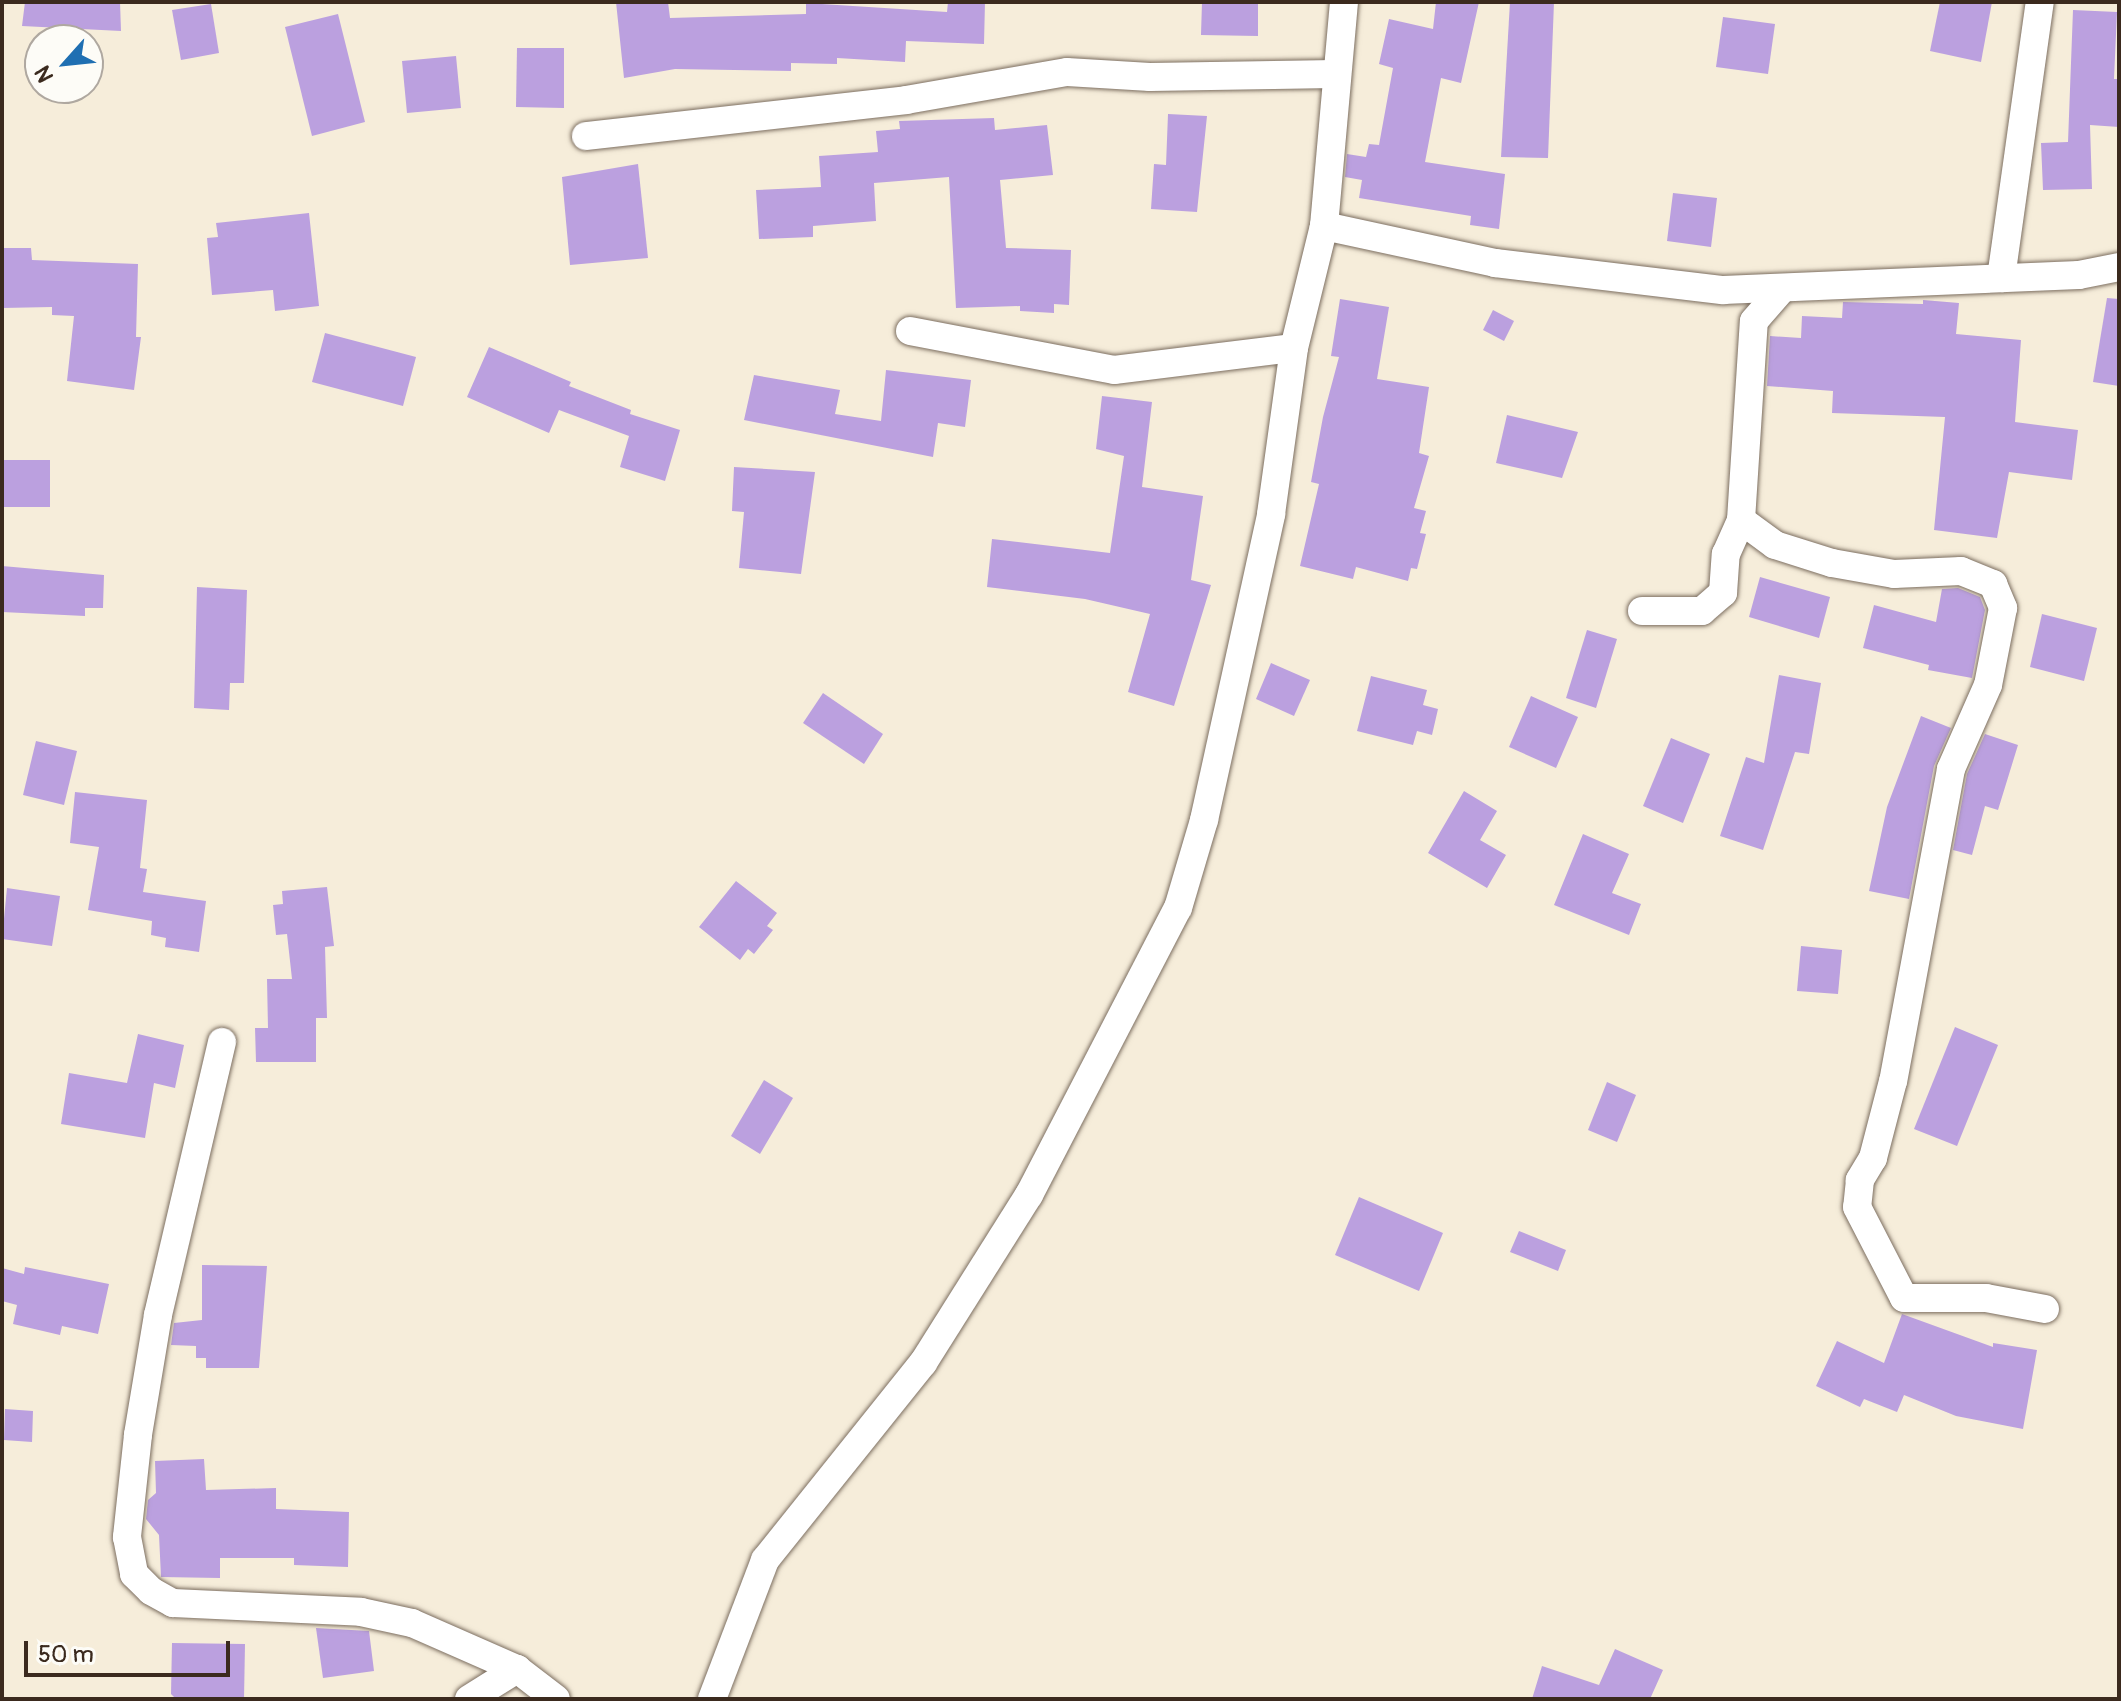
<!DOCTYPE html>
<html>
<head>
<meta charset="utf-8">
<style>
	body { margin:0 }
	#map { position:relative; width:2121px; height:1701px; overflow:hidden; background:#f6edda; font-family:Pangolin,sans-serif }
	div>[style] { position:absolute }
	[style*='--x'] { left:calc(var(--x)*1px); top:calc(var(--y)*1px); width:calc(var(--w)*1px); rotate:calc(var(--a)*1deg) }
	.building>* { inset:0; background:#bba0df }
	.roads { filter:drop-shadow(0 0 2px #7c6e60) drop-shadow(0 0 2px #7c6e60) }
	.street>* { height:28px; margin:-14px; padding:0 14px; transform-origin:14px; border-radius:14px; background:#fff }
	span { translate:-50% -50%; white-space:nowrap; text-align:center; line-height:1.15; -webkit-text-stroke:6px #fdfcf7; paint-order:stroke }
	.frame { position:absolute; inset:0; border:4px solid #3b2a1e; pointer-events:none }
	.north { position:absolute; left:24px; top:24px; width:80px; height:80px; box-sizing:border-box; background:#fdfcf7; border:2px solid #afa8a0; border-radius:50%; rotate:243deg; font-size:22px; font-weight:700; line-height:32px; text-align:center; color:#3b2a1e }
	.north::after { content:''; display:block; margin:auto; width:28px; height:36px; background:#1f6fb2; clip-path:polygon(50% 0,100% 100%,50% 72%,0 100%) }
	.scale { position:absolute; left:24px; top:1641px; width:206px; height:36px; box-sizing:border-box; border:4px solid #3b2a1e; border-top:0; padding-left:10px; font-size:24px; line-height:28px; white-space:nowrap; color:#3b2a1e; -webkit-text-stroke:6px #fdfcf7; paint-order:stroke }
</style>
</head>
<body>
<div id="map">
	<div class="building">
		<div style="clip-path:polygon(25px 2px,120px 2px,121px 31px,22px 26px)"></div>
		<div style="clip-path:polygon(616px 2px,668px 2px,670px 18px,806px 14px,806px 3px,947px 12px,948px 2px,985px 2px,984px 44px,906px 41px,905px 62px,837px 58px,837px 64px,791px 63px,791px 71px,675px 69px,624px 78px)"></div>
		<div style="clip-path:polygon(1202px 2px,1258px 2px,1258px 36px,1201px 35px)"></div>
		<div style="clip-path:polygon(1436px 2px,1479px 2px,1461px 83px,1441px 78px,1425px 162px,1505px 174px,1499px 229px,1470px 225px,1471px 216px,1359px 198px,1362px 180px,1345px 177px,1347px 154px,1366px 157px,1369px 144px,1379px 145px,1393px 68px,1379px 64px,1389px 19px,1433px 29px)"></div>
		<div style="clip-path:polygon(1510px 2px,1554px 2px,1548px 158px,1501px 157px)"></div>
		<div style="clip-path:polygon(1940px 2px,1992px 2px,1981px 62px,1930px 51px)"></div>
		<div style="clip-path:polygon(211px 4px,219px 53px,181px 60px,172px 10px)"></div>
		<div style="clip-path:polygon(2073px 10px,2117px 12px,2114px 79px,2119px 79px,2119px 127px,2090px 125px,2092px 189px,2043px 190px,2041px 143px,2068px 142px)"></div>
		<div style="clip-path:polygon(338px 14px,365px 122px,312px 136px,285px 27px)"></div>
		<div style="clip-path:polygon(1723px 17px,1775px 24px,1768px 74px,1716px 67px)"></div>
		<div style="clip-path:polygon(517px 48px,564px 48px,564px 108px,516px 107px)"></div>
		<div style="clip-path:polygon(456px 56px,461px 108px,407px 113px,402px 61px)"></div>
		<div style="clip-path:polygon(1168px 114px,1207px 116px,1197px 212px,1151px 209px,1154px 164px,1166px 165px)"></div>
		<div style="clip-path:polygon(994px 118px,995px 130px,1047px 125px,1053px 175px,1000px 180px,1006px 248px,1071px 250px,1069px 305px,1054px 304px,1054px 313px,1020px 311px,1020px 306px,956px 308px,949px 177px,874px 183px,876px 221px,813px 226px,813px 237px,759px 239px,756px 190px,821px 187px,819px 156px,878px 152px,876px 131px,900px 129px,899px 121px)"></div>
		<div style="clip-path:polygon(638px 164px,648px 258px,570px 265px,562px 177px)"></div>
		<div style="clip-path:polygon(1673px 193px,1717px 198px,1711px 247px,1667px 241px)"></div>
		<div style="clip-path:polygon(309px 213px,319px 306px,275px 311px,273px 290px,212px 295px,207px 238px,218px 237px,216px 223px)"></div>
		<div style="clip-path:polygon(2px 248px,31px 248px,32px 260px,138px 264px,136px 337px,141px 337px,134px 390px,67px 381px,74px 316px,52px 315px,52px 307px,2px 308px)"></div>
		<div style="clip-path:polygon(2107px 298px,2119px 299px,2119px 386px,2093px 382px)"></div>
		<div style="clip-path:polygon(1340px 299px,1389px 307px,1377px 379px,1429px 387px,1419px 453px,1429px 456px,1414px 508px,1426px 511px,1420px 533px,1426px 534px,1417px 569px,1411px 568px,1408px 581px,1356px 567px,1353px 579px,1300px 566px,1319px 484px,1311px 482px,1323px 417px,1339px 357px,1331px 356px)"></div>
		<div style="clip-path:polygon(1923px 300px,1959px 303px,1956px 334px,2021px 340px,2015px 422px,2078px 430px,2072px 480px,2009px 472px,1997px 538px,1934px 530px,1945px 417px,1832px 413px,1833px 391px,1767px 386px,1770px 336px,1801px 338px,1802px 316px,1842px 318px,1843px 302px,1923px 304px)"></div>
		<div style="clip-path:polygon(1493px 310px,1514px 321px,1504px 341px,1483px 330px)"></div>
		<div style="clip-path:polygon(325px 333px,416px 357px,403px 406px,312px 382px)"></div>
		<div style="clip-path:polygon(489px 347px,571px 382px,569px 386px,631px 410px,630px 414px,680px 430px,665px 481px,620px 467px,629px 436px,559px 410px,549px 433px,467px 397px)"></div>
		<div style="clip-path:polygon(886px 370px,971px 380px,965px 427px,938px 423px,933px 457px,744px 420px,754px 375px,840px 390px,835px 414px,881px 421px)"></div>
		<div style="clip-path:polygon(1102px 396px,1152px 402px,1142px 487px,1203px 496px,1191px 580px,1211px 585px,1174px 706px,1128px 692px,1150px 614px,1085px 599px,987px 587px,992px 539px,1110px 553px,1124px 456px,1096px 449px)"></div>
		<div style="clip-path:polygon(1507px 415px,1578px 432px,1562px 478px,1496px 463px)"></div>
		<div style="clip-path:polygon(2px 460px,50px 460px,50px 507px,2px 507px)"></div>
		<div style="clip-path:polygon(734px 467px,815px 472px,801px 574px,739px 568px,744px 512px,732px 511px)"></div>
		<div style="clip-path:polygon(2px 566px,104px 575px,103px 608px,85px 608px,85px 616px,2px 612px)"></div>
		<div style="clip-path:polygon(1760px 577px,1830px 597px,1819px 638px,1749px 617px)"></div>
		<div style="clip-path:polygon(197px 587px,247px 590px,244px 683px,230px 683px,229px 710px,194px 708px)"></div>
		<div style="clip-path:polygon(1958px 588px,1980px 597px,1985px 610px,1972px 678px,1928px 670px,1929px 665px,1863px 648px,1874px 605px,1936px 622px,1942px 589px)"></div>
		<div style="clip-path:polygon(2042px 614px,2097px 628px,2084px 681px,2030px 667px)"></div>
		<div style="clip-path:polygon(1587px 630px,1617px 639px,1596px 708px,1566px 698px)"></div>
		<div style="clip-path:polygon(1271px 663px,1310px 680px,1294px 716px,1256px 699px)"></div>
		<div style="clip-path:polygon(1779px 675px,1821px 683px,1809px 754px,1795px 752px,1763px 850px,1720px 836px,1746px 757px,1764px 763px)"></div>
		<div style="clip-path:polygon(1371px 676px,1427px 690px,1423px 705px,1438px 709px,1432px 735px,1417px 731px,1413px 745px,1357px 731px)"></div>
		<div style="clip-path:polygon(823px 693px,883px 734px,864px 764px,803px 723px)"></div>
		<div style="clip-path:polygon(1531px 696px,1578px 717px,1556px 768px,1509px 747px)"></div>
		<div style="clip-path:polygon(1921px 716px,1951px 728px,1934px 766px,1909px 899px,1869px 891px,1887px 807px)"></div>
		<div style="clip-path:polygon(1985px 734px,2018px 745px,1998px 810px,1985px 806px,1972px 855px,1953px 850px,1967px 774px)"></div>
		<div style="clip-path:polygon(1671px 738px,1710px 754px,1683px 823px,1643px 806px)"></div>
		<div style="clip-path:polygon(36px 741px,77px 751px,64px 805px,23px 795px)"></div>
		<div style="clip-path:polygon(1464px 791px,1497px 811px,1480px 840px,1506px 855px,1487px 888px,1428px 853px)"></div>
		<div style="clip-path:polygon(75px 792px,147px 800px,140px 868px,147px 869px,143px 892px,206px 901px,199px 952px,165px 947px,166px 938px,151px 935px,152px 921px,88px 910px,99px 847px,70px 843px)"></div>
		<div style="clip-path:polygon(1583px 834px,1629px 854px,1612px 893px,1641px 904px,1629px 935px,1554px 905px)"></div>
		<div style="clip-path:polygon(736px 881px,777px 913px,767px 926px,773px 930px,754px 954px,748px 949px,740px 960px,699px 927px)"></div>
		<div style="clip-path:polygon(327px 887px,334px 946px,325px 947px,327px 1018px,316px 1018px,316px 1062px,256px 1062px,255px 1028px,268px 1028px,267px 979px,292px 979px,287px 934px,276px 935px,273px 905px,283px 904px,282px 891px)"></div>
		<div style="clip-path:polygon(7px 888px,60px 896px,52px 946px,2px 939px)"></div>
		<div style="clip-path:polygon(1801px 946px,1842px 950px,1838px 994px,1797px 991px)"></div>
		<div style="clip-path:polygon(1955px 1027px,1998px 1045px,1957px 1146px,1914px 1129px)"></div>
		<div style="clip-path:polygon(138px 1034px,184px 1045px,175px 1088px,154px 1083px,145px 1138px,61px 1124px,69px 1073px,127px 1083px)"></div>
		<div style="clip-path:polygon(764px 1080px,793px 1098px,760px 1154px,731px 1136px)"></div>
		<div style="clip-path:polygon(1607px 1082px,1636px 1095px,1617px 1142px,1588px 1130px)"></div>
		<div style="clip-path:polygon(1359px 1197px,1443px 1233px,1419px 1291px,1335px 1255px)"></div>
		<div style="clip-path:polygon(1519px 1231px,1566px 1250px,1558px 1271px,1510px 1252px)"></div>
		<div style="clip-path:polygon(202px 1265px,267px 1266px,259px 1368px,206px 1368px,206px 1358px,196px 1358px,196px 1346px,171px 1345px,174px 1323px,202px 1320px)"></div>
		<div style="clip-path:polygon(25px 1267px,109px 1284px,98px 1334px,62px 1326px,60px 1335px,13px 1324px,17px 1305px,2px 1301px,2px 1268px,24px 1274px)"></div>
		<div style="clip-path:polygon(1902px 1314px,1993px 1347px,1993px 1343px,2037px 1350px,2023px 1429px,1956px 1416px,1904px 1395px,1897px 1412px,1864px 1399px,1860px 1407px,1816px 1386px,1837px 1341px,1884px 1363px)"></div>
		<div style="clip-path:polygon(5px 1409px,33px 1411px,32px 1442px,4px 1440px)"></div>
		<div style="clip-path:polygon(204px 1459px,206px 1490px,276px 1488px,276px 1509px,349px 1512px,348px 1567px,294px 1565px,294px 1558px,220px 1558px,220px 1578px,161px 1577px,159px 1535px,146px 1519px,148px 1500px,156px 1493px,155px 1461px)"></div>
		<div style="clip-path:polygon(316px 1628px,369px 1631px,374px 1671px,323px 1678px)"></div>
		<div style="clip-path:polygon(172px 1643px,245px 1644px,244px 1699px,176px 1699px,171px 1694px)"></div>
		<div style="clip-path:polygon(1615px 1649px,1663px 1670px,1650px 1699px,1532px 1699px,1542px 1666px,1599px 1685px)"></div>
	</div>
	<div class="roads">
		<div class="street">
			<div style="--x:586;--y:136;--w:322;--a:-6.4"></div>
			<div style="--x:906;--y:100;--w:163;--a:-9.9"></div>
			<div style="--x:1067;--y:72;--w:83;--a:3.4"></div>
			<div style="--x:1150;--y:77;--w:185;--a:-0.9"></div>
			<div style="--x:1324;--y:226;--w:175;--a:12.2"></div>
			<div style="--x:1495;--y:263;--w:230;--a:6.8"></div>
			<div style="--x:1723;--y:290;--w:356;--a:-2.4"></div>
			<div style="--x:2079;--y:275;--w:41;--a:-11.3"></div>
			<div style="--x:2001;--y:278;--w:279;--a:-82"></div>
			<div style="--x:910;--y:331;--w:208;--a:10.8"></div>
			<div style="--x:1114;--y:370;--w:181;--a:-7"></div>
			<div style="--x:1741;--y:520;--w:42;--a:36.3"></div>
			<div style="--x:1775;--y:545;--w:60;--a:17.5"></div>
			<div style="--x:1832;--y:563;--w:63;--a:10.1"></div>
			<div style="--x:1894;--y:574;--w:67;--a:-2.6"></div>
			<div style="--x:1961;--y:571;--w:35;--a:22"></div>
			<div style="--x:1993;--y:584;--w:26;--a:67"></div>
			<div style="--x:2003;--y:608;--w:78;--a:101"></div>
			<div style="--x:1988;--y:685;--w:92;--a:113.8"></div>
			<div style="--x:1951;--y:769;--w:317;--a:100.5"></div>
			<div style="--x:1893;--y:1081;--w:80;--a:104.6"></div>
			<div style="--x:1873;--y:1158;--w:26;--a:121"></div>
			<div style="--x:1860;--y:1180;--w:27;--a:96"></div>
			<div style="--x:1857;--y:1207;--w:102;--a:62.7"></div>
			<div style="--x:1904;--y:1298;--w:82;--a:0"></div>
			<div style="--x:1986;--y:1298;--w:60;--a:10.6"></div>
			<div style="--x:1642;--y:611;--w:60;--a:0"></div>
			<div style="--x:1702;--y:611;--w:28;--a:-41"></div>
			<div style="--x:1723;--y:593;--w:39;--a:-86"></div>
			<div style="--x:1726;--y:554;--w:37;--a:-66"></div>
			<div style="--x:1741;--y:520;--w:199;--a:-86.3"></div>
			<div style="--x:1754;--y:321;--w:43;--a:-48.8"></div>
			<div style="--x:222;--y:1042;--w:280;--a:103.2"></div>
			<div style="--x:158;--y:1315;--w:122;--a:99.5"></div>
			<div style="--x:138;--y:1435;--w:103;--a:96.2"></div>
			<div style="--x:127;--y:1537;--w:38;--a:79"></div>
			<div style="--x:134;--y:1574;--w:24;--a:45"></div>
			<div style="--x:151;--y:1591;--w:25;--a:29"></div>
			<div style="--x:173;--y:1603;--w:188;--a:2.7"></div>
			<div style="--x:361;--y:1612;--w:52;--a:12.2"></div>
			<div style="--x:412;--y:1623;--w:115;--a:23.7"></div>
			<div style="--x:517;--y:1669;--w:49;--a:37.6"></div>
			<div style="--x:469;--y:1699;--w:57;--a:-32"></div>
			<div style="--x:712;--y:1699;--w:149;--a:-69.1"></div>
			<div style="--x:765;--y:1560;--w:253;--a:-51.3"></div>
			<div style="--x:923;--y:1363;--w:199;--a:-57.8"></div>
			<div style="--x:1029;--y:1195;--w:323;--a:-62.6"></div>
			<div style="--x:1178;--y:908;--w:92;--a:-73.5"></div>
			<div style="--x:1204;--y:820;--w:313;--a:-77.6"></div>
			<div style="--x:1271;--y:514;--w:168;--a:-82.1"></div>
			<div style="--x:1294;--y:348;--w:126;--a:-76.2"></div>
			<div style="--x:1324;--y:226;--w:225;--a:-84.9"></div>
		</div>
	</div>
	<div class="frame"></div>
	<div class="north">N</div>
	<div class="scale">50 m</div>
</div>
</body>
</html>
